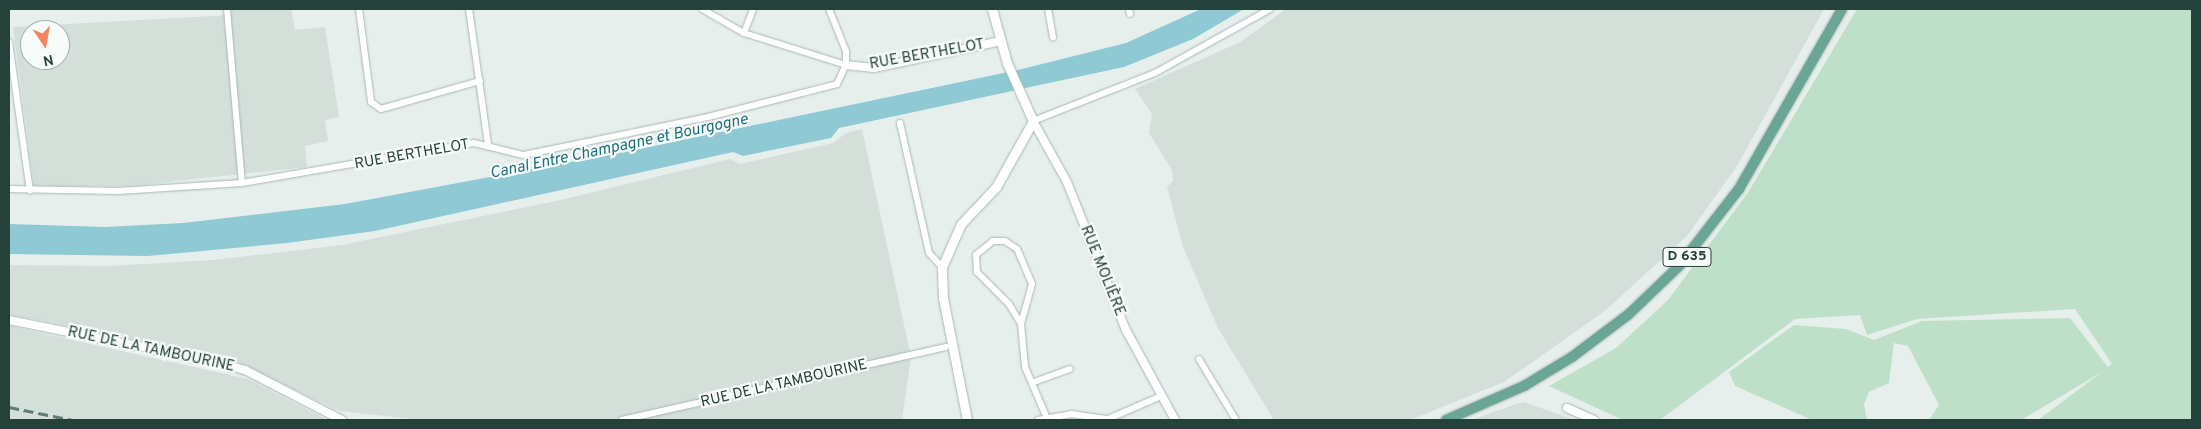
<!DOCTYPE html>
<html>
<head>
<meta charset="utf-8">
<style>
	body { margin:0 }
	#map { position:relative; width:2201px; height:429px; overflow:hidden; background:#e6efeb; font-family:Overpass,sans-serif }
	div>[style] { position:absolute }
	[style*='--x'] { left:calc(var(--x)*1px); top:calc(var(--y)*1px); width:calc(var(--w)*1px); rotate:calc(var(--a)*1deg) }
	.built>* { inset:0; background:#d4dfda }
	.green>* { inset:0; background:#bfe0c8 }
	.water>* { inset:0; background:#8ec9d4 }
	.roads { filter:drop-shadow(0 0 1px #a8b8b2) drop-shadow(0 0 1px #a8b8b2) }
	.minor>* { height:6px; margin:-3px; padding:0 3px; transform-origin:3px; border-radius:3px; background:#fff }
	.tertiary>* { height:8px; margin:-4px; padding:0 4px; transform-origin:4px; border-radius:4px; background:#fff }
	.secondary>* { height:9px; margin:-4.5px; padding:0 4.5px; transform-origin:4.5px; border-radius:4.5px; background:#fff }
	.primary>* { height:10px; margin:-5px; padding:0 5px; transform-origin:5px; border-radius:5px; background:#6aa596 }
	.rail>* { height:2.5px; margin-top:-1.25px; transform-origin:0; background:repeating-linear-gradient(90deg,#5f7d75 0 10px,transparent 0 15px) }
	span { translate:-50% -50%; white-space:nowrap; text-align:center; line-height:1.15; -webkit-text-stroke:4.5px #f7fbf9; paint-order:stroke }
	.shield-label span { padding:1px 4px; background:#f7fbf9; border:1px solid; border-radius:4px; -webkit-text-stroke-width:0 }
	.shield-label { font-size:14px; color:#24423a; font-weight:700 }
	.street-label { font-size:15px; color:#24423a }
	.water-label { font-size:16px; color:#1c6f80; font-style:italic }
	.frame { position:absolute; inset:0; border:10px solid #24423a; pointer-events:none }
	.north { position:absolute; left:20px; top:20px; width:50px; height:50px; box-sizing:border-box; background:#f7fbf9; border:1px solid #a3b1ad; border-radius:50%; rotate:168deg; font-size:14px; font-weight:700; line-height:20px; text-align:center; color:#24423a }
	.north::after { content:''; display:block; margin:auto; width:18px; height:22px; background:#f4845f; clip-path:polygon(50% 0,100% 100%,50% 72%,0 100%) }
</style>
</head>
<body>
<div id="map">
	<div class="built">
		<div style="clip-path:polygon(evenodd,230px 9px,291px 9px,295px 30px,325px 27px,339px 117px,325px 120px,328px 141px,305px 146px,307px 167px,130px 186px,34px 186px,13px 27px,231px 15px,230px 9px,30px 30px,60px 30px,60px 60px,30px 60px,30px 30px)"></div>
		<div style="clip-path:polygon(1286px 9px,1824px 9px,1737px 166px,1687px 236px,1606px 310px,1504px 382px,1410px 420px,1274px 420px,1218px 328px,1183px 247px,1167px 187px,1173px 181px,1172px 170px,1149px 133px,1152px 114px,1135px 89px,1240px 42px)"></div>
		<div style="clip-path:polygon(862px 129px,911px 357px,902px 420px,423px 420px,339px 411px,230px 358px,9px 314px,9px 265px,109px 266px,214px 260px,342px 245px,556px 201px,730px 159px,740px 164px,833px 143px,846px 133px)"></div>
		<div style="clip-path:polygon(9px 326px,248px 379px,327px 420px,9px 420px)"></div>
		<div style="clip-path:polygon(1524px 402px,1575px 420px,1472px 420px,1516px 404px)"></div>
	</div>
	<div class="green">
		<div style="clip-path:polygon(1857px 9px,2192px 9px,2192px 420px,2038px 420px,2102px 372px,2021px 420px,1929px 420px,1939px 405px,1908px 346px,1894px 343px,1889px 383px,1869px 392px,1864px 404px,1867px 420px,1812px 420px,1735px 386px,1729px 372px,1794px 325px,1846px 329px,1874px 340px,1922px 321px,2070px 318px,2108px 367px,2112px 364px,2075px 309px,1917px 319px,1867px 335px,1860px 315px,1795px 319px,1660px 420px,1623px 420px,1549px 386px,1616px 348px,1668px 300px,1749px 191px)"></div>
	</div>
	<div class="water">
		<div style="clip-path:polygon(1201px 9px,1244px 9px,1193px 39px,1124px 67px,839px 128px,831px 138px,743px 156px,733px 152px,375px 231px,287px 243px,148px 256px,9px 254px,9px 224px,105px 227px,183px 223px,345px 204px,630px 151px,1018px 70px,1126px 43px)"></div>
	</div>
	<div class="roads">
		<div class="minor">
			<div style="--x:227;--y:9;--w:175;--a:85.1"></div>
			<div style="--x:359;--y:9;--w:94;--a:82.6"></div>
			<div style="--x:371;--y:102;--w:12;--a:35"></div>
			<div style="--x:381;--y:109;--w:103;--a:-15.8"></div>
			<div style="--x:469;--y:9;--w:136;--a:82"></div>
			<div style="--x:702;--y:9;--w:48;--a:29.7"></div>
			<div style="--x:744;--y:33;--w:107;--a:17.4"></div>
			<div style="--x:1048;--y:9;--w:29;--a:80"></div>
			<div style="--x:1129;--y:9;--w:5;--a:79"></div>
			<div style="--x:744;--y:33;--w:26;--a:-69"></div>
			<div style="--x:9;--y:42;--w:150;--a:82"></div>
			<div style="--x:1033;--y:121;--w:131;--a:-21.5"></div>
			<div style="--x:1155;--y:73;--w:132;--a:-29.1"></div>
			<div style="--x:900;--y:123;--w:133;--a:77.4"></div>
			<div style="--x:929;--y:253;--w:19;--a:47"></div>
			<div style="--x:9;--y:189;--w:110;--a:1"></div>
			<div style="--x:119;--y:191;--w:123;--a:-3.7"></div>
			<div style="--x:242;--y:183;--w:235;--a:-9.8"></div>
			<div style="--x:474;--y:143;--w:50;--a:13.8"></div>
			<div style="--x:523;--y:155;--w:189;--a:-11.6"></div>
			<div style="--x:708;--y:117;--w:133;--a:-14.3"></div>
			<div style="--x:837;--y:84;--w:21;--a:-65"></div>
			<div style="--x:846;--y:65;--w:14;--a:-90"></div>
			<div style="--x:846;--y:51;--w:45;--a:-112"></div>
			<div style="--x:1021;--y:324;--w:41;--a:-74.6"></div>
			<div style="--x:1032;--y:284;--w:38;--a:-113"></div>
			<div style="--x:1017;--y:249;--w:14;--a:-146"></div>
			<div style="--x:1005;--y:241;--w:12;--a:180"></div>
			<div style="--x:993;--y:241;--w:22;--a:141"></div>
			<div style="--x:976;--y:255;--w:17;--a:87"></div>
			<div style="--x:977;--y:272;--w:45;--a:45"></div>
			<div style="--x:1009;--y:304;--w:23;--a:59"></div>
			<div style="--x:1021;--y:324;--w:43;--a:84.7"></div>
			<div style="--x:1025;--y:367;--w:53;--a:66.8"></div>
			<div style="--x:1199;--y:359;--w:71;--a:58.8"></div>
			<div style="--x:1034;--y:382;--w:38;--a:-20"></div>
			<div style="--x:622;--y:420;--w:332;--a:-12.7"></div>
			<div style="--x:1038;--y:420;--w:34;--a:-10"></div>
			<div style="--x:1071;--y:414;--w:37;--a:8"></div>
			<div style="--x:1108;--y:419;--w:56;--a:-23.3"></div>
		</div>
		<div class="tertiary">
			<div style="--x:846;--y:65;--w:28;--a:6"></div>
			<div style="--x:874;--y:68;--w:130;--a:-12"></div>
			<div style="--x:1033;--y:121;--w:70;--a:60.9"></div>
			<div style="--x:1067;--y:182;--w:159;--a:68.3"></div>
			<div style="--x:1126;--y:330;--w:102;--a:61.4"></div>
			<div style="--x:9;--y:320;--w:213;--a:11.4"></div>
			<div style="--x:218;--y:362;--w:28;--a:17"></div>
			<div style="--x:245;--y:370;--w:109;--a:27.3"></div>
			<div style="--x:1567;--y:408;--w:30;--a:24"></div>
		</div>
		<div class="secondary">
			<div style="--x:967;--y:420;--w:124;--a:-101.1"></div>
			<div style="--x:943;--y:298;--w:31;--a:-92"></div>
			<div style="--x:942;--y:267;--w:47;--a:-66.2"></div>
			<div style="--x:961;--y:224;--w:51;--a:-46.6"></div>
			<div style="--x:996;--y:187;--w:76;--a:-60.7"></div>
			<div style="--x:1033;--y:121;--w:64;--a:-114.1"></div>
			<div style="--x:1007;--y:63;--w:56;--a:-105.5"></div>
		</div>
		<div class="primary">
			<div style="--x:1446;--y:420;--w:85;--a:-23.6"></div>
			<div style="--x:1524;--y:386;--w:56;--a:-31.1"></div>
			<div style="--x:1572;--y:357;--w:71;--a:-37"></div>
			<div style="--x:1629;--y:314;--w:69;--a:-43.8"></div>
			<div style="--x:1679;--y:266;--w:98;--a:-52.1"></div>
			<div style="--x:1739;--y:189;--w:207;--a:-60.2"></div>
		</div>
	</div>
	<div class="rail">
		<div style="--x:9;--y:407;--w:65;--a:11.5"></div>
	</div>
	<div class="shield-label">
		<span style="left:1687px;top:257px">D 635</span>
	</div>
	<div class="street-label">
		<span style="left:927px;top:55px;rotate:-10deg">RUE BERTHELOT</span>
		<span style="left:412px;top:155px;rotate:-10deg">RUE BERTHELOT</span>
		<span style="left:1102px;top:271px;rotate:68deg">RUE MOLIÈRE</span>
		<span style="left:151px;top:350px;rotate:12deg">RUE DE LA TAMBOURINE</span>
		<span style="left:784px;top:384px;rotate:-13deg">RUE DE LA TAMBOURINE</span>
	</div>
	<div class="water-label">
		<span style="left:619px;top:147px;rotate:-12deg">Canal Entre Champagne et Bourgogne</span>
	</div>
	<div class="frame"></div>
	<div class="north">N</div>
</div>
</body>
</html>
